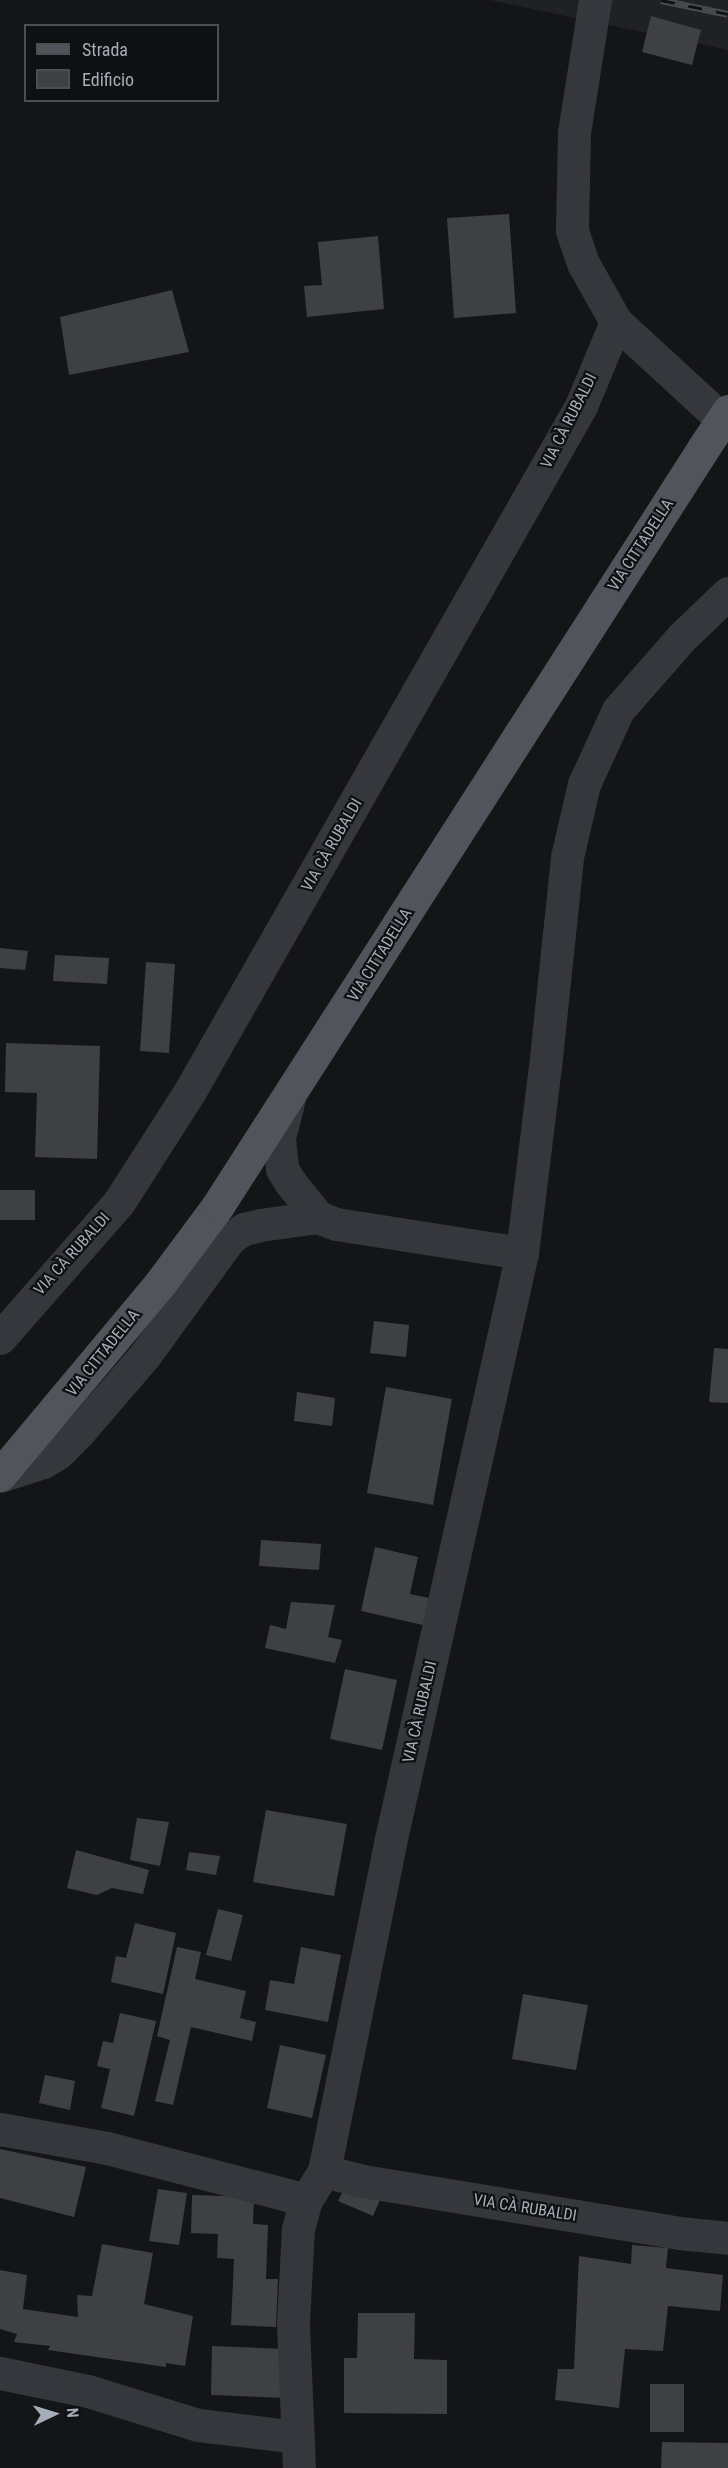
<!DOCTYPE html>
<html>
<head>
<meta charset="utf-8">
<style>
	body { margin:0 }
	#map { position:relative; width:728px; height:2468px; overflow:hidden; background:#141517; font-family:"Roboto Condensed",sans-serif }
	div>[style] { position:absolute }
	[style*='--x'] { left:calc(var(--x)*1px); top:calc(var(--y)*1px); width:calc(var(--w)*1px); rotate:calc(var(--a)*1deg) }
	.built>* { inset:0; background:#202124 }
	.building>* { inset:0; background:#3e4044 }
	.minor>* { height:33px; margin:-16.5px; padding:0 16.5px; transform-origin:16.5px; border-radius:16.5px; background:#35373c }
	.major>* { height:33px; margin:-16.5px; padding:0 16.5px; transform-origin:16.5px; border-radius:16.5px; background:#51555b }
	.rail>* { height:7px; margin-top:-3.5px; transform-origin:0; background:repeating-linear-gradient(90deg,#0f1012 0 14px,#484c51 0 28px); box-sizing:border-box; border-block:2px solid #484c51 }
	.major-bridge>* { height:33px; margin:-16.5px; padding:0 16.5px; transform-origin:16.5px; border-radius:16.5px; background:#51555b }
	span { translate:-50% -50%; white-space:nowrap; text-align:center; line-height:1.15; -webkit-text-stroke:4.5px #0f1012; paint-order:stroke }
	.street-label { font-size:16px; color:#a5aeb8 }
	.legend { position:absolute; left:24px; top:24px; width:195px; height:78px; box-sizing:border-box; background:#0f1012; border:2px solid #4b4f54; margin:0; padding:8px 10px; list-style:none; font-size:18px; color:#a5aeb8 }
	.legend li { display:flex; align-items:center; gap:12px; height:30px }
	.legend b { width:30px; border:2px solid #4b4f54 }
	.north { position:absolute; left:24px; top:2384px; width:60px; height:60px; -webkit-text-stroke:4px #0f1012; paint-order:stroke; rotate:86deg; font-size:16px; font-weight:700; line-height:24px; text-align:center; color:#a5aeb8 }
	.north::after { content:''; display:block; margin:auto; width:21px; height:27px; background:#a5aeb8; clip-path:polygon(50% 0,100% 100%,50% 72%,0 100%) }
</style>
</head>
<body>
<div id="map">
	<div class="built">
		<div style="clip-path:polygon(490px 0,728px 0,728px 50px,561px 15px)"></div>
	</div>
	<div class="building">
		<div style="clip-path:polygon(651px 16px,701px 30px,692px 65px,642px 52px)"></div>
		<div style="clip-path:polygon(509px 214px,516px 313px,454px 318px,447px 218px)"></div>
		<div style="clip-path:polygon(378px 236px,384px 309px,307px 317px,304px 286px,322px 285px,318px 242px)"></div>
		<div style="clip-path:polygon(172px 290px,189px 352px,69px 375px,60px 317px)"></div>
		<div style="clip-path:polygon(0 948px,28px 951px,25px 970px,0 968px)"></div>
		<div style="clip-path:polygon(55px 955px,109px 958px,107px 984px,53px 981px)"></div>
		<div style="clip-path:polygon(146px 962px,175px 964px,169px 1053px,140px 1051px)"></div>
		<div style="clip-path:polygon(6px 1043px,100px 1046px,97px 1159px,35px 1157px,37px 1093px,5px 1092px)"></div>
		<div style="clip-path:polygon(0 1190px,35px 1190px,35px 1220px,0 1220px)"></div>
		<div style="clip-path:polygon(374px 1321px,409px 1325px,406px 1357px,370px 1353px)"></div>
		<div style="clip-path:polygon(714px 1348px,728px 1349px,728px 1403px,709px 1402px)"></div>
		<div style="clip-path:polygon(386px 1387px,452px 1399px,433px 1505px,367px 1493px)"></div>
		<div style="clip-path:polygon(297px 1392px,335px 1398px,332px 1426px,294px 1421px)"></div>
		<div style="clip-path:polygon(261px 1540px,321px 1544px,319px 1570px,259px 1566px)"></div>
		<div style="clip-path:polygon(375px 1547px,418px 1557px,410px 1594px,429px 1598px,423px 1625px,361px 1611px)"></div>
		<div style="clip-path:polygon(291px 1602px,335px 1605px,328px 1637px,342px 1640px,335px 1663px,265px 1648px,270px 1625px,286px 1629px)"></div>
		<div style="clip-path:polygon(345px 1669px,397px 1680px,382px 1750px,330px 1739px)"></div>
		<div style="clip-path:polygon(266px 1810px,347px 1824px,334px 1896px,253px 1882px)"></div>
		<div style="clip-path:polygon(137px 1818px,169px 1822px,160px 1866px,130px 1860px)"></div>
		<div style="clip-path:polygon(76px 1850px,149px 1870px,143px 1894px,112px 1888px,97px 1895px,67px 1888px)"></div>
		<div style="clip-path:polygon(189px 1852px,220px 1856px,216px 1875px,186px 1870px)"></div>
		<div style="clip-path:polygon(218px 1909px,243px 1915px,231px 1961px,206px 1955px)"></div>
		<div style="clip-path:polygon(135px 1923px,176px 1933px,163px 1994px,111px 1982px,116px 1956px,126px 1958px)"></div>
		<div style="clip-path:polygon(177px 1947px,201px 1952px,195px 1979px,246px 1991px,240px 2018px,256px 2022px,252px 2041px,191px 2027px,173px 2105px,155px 2101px,170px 2040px,157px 2036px)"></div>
		<div style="clip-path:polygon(301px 1947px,341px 1955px,328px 2022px,265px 2010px,270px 1980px,294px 1984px)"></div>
		<div style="clip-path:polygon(523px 1994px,588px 2005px,576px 2070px,512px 2059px)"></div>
		<div style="clip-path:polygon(120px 2013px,156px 2021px,134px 2116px,101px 2108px,110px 2069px,97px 2066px,103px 2041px,113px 2043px)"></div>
		<div style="clip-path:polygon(280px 2045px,326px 2055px,312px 2118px,267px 2108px)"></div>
		<div style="clip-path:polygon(45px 2075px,75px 2081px,70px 2110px,39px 2103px)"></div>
		<div style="clip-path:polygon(0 2149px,86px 2167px,74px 2217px,0 2198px)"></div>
		<div style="clip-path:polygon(346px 2185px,380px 2200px,373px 2216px,338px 2201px)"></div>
		<div style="clip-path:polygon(158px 2189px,187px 2193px,179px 2245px,149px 2241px)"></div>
		<div style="clip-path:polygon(192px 2195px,254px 2197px,253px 2224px,268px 2225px,266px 2279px,278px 2279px,276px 2327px,231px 2325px,234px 2259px,217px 2258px,218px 2234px,191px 2233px)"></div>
		<div style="clip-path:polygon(102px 2244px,153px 2253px,144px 2304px,193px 2316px,185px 2366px,166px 2363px,166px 2367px,48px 2350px,50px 2346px,14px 2342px,17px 2334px,0 2329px,0 2270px,27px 2275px,23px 2309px,78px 2317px,77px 2295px,92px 2296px)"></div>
		<div style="clip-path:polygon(632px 2245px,668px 2248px,666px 2268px,723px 2275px,720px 2311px,668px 2306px,663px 2351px,625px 2349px,619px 2408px,555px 2400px,558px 2369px,574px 2369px,579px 2256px,631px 2264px)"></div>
		<div style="clip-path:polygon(358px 2313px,415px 2313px,414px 2359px,447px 2360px,447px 2414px,344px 2413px,344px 2358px,357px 2358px)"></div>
		<div style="clip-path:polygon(212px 2346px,286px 2349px,284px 2398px,211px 2395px)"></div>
		<div style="clip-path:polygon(650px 2384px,684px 2384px,684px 2432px,650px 2432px)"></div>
		<div style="clip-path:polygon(662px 2442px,728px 2443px,728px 2468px,661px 2468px)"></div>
	</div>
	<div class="minor">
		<div style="--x:595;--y:0;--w:135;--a:99"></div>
		<div style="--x:574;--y:133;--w:98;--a:91.2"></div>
		<div style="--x:572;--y:231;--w:36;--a:71"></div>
		<div style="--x:584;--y:265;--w:65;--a:60.7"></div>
		<div style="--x:616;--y:322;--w:152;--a:42.6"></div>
		<div style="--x:289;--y:1098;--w:41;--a:104"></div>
		<div style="--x:279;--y:1138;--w:31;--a:84"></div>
		<div style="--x:282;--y:1169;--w:15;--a:58"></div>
		<div style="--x:290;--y:1182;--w:45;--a:51.3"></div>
		<div style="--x:318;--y:1217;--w:19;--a:21"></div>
		<div style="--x:336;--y:1224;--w:188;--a:8.9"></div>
		<div style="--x:0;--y:1338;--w:181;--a:-48.8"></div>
		<div style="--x:119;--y:1202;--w:132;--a:-57.4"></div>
		<div style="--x:190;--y:1091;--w:789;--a:-60.28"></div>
		<div style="--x:581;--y:406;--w:91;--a:-67.4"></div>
		<div style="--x:0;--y:1476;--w:45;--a:-18"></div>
		<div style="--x:43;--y:1462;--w:17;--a:-31"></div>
		<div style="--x:58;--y:1453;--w:28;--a:-45"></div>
		<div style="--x:78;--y:1433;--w:103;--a:-49.3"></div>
		<div style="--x:145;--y:1355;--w:145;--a:-54"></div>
		<div style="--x:230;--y:1238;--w:17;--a:-33"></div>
		<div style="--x:244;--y:1229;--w:16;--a:-14"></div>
		<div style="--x:260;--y:1225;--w:59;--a:-7.9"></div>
		<div style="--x:0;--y:2129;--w:109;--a:10.1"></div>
		<div style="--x:107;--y:2148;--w:206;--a:14.6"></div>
		<div style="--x:324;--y:2171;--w:40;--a:14.4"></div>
		<div style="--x:363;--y:2181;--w:320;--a:9.3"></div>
		<div style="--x:679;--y:2233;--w:49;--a:5.8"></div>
		<div style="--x:0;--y:2373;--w:90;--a:11.6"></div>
		<div style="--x:88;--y:2391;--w:115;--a:17.2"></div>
		<div style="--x:198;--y:2425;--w:100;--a:6.9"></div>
		<div style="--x:299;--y:2468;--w:145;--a:-92.4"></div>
		<div style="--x:293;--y:2323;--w:94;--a:-87"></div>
		<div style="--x:298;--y:2229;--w:30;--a:-75"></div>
		<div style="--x:306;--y:2200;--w:34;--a:-58"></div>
		<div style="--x:324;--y:2171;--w:335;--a:-78.6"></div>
		<div style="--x:390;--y:1843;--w:605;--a:-77.39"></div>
		<div style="--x:522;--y:1253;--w:187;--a:-83"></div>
		<div style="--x:545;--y:1067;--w:211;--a:-84"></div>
		<div style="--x:567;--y:857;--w:75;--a:-76.9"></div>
		<div style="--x:584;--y:784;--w:81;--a:-65.3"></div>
		<div style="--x:618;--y:710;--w:97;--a:-48.8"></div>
		<div style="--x:682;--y:637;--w:64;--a:-43.7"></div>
	</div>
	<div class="major">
		<div style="--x:0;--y:1475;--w:248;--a:-50.1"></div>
		<div style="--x:159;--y:1285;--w:97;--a:-53.4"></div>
		<div style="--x:217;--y:1207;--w:906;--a:-57.34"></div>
	</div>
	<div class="rail">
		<div style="--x:661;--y:0;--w:68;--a:11.8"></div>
	</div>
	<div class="major-bridge">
		<div style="--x:706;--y:444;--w:40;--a:-56"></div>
	</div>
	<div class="street-label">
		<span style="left:569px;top:421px;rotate:-63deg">VIA CÀ RUBALDI</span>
		<span style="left:641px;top:545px;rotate:-57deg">VIA CITTADELLA</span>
		<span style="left:332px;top:845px;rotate:-60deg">VIA CÀ RUBALDI</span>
		<span style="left:380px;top:955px;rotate:-58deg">VIA CITTADELLA</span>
		<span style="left:72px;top:1254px;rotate:-48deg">VIA CÀ RUBALDI</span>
		<span style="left:103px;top:1353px;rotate:-51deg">VIA CITTADELLA</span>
		<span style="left:420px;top:1712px;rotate:-77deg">VIA CÀ RUBALDI</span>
		<span style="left:525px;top:2208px;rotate:9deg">VIA CÀ RUBALDI</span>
	</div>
	<ul class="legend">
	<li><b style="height:8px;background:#51555b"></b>Strada</li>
	<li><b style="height:16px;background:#3e4044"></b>Edificio</li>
	</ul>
	<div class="north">N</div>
</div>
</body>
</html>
